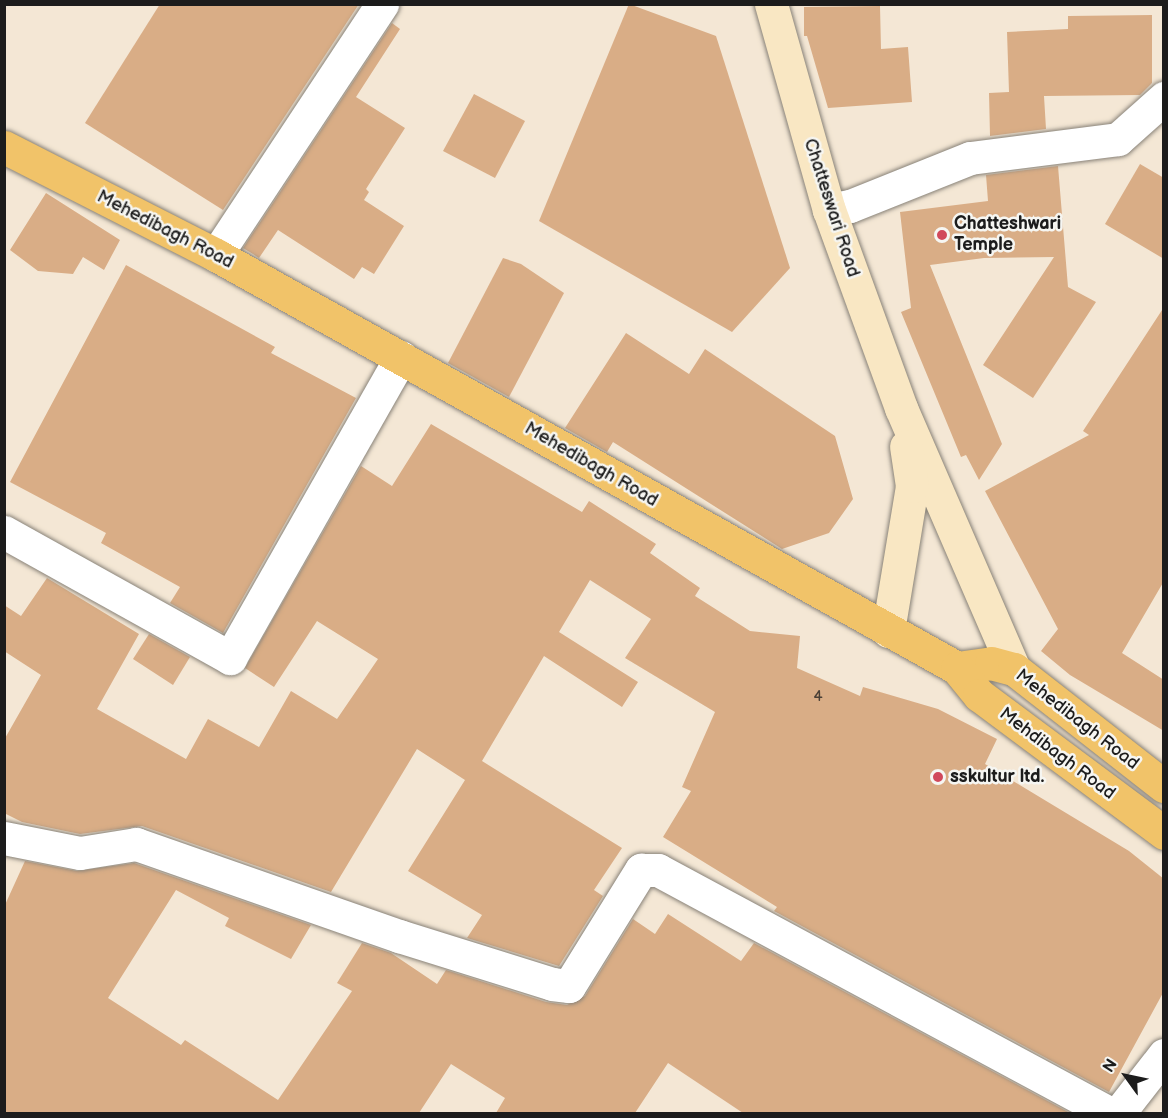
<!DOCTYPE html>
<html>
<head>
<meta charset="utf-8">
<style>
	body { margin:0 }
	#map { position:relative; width:1168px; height:1118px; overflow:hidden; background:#f4e7d5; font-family:"Balsamiq Sans",sans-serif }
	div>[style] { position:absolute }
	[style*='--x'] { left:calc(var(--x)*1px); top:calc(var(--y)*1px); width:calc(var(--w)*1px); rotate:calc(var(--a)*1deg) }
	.building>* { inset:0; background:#d9ad86 }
	.roads { filter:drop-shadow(0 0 2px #888278) drop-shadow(0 0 2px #888278) }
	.minor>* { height:33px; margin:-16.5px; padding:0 16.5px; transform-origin:16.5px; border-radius:16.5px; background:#fff }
	.secondary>* { height:33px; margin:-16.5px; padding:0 16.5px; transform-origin:16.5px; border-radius:16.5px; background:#f9e7c3 }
	.primary>* { height:33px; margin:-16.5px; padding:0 16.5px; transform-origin:16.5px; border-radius:16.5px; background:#f1c369 }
	.dots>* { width:16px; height:16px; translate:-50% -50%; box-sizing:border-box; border:3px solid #f6f6f2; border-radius:50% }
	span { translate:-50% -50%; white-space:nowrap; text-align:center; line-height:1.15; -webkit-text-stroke:5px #f6f6f2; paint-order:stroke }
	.number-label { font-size:15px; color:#4b4036 }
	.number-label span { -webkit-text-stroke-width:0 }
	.street-label { font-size:18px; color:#1c1c1c }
	.poi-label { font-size:18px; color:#1c1c1c; font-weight:700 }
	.left { translate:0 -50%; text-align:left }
	.frame { position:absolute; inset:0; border:6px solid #1c1c1c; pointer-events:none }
	.north { position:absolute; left:1096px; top:1046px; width:60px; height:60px; -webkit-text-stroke:4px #f6f6f2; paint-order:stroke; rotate:303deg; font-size:16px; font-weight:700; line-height:24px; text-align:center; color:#1c1c1c }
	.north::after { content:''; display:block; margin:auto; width:21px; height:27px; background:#1c1c1c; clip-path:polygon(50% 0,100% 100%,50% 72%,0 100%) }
</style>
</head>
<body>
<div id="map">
	<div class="building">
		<div style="clip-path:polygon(160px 4px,359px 4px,223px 210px,85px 123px)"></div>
		<div style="clip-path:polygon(629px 4px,716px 36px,790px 268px,732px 332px,539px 221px)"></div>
		<div style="clip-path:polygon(880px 6px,881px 49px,908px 47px,912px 102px,828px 108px,807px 36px,804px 36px,804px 7px)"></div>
		<div style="clip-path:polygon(1152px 15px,1152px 83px,1140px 95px,1044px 96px,1046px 129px,990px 136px,989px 93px,1009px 92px,1007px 32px,1068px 29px,1068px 16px)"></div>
		<div style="clip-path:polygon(392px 23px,400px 29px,356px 97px,405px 128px,366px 189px,369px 192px,364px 200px,404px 226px,374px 274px,362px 267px,354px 279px,278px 230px,259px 258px,253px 254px,243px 248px)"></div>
		<div style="clip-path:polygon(474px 94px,525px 121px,495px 178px,443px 151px)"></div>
		<div style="clip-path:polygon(1140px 164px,1164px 178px,1164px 259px,1105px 224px)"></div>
		<div style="clip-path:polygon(1058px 166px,1068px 287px,1096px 302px,1033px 398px,983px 365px,1054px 257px,984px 258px,930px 265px,1002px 444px,979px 480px,966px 455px,961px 457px,901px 312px,911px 308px,900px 212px,988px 201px,986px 175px)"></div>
		<div style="clip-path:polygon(46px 193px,120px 240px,104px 270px,83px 257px,73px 274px,38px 271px,10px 250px)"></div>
		<div style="clip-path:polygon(503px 258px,521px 264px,564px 293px,509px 397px,448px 363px)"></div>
		<div style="clip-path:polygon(126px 265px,275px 347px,271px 353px,356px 398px,223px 633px,170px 603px,180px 587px,101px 543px,106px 533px,10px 482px)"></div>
		<div style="clip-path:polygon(1164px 307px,1164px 581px,1122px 653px,1164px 680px,1164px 731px,1070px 675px,1041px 651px,1058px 629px,985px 491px,1089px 435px,1083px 431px)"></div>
		<div style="clip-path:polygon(626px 333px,689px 374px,705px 349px,835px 436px,853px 499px,829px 533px,782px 549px,613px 442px,607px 452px,565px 428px)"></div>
		<div style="clip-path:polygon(431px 424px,582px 512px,589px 501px,656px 544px,650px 553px,700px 588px,695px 596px,750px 631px,800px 636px,797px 668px,860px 696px,863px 687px,938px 709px,997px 739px,985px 764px,1129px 851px,1164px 879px,1164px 991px,1109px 1092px,774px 911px,777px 907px,663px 837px,691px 791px,682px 787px,715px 712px,625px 658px,651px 619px,590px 580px,559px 632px,638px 682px,622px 707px,544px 656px,482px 761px,622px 848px,594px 890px,603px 896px,559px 966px,467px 938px,482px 915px,408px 871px,465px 780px,417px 749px,331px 892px,142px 826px,80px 834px,22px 822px,4px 813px,4px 740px,41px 675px,4px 651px,4px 605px,21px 616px,47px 578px,139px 634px,97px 709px,186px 759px,208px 719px,259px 747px,291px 691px,337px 719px,378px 659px,317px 621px,274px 687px,245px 668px,361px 466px,392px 486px)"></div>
		<div style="clip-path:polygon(149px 634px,190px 657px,173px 685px,133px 659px)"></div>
		<div style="clip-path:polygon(25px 861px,77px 871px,134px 863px,311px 925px,291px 959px,225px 926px,229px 918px,176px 890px,108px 998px,181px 1045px,185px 1040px,278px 1100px,352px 991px,337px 983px,362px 943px,391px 953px,437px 984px,446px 970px,546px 1002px,567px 1005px,585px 996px,633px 919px,655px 934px,668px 914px,741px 961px,754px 943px,1070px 1113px,743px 1113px,668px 1063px,635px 1113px,496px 1113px,505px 1098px,451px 1064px,419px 1113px,4px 1113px,4px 907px)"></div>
	</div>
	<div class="roads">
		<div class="minor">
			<div style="--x:829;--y:210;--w:21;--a:-11"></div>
			<div style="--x:850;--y:206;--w:129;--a:-21.8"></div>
			<div style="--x:970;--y:158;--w:149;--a:-7.3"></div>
			<div style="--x:1118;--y:139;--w:62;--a:-41.7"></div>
			<div style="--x:216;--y:255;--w:301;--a:-56.5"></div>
			<div style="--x:4;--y:532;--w:259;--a:29.1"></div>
			<div style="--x:230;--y:658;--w:346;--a:-60.4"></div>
			<div style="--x:4;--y:838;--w:77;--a:11.2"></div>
			<div style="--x:80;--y:853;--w:57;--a:-9.1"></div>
			<div style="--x:136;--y:844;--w:279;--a:19.3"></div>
			<div style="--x:399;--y:936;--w:160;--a:17.4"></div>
			<div style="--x:552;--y:984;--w:17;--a:7"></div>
			<div style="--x:569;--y:986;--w:137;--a:-58.2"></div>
			<div style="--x:641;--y:870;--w:17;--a:0"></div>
			<div style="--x:658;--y:870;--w:515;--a:28.31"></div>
			<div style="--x:1118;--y:1114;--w:75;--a:-52.1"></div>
		</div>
		<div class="secondary">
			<div style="--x:771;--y:4;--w:214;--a:74.3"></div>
			<div style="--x:829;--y:210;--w:211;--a:70"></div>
			<div style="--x:901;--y:408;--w:284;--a:66.6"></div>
			<div style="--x:888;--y:631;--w:147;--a:-80.6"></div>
			<div style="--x:912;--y:486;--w:40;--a:-98.5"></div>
		</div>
		<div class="primary">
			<div style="--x:4;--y:147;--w:238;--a:27"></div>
			<div style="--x:216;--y:255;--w:848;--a:29.13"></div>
			<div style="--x:957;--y:668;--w:34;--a:-8"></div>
			<div style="--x:991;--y:663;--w:24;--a:15"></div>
			<div style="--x:1014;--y:669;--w:190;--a:38"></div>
			<div style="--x:957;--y:668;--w:35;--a:51"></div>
			<div style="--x:979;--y:695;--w:231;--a:36.7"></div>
		</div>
	</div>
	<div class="dots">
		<div style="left:942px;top:235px;background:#d1495b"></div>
		<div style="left:938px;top:777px;background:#d1495b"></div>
	</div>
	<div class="number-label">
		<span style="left:818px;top:697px">4</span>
	</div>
	<div class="street-label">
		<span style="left:831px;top:208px;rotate:72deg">Chatteswari Road</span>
		<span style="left:165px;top:230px;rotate:27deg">Mehedibagh Road</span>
		<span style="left:591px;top:465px;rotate:30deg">Mehedibagh Road</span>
		<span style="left:1077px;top:720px;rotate:38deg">Mehedibagh Road</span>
		<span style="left:1057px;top:754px;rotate:37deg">Mehdibagh Road</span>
	</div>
	<div class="poi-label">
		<span class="left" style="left:954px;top:235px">Chatteshwari<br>Temple</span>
		<span class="left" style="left:950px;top:777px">sskultur ltd.</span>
	</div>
	<div class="frame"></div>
	<div class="north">N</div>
</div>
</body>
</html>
